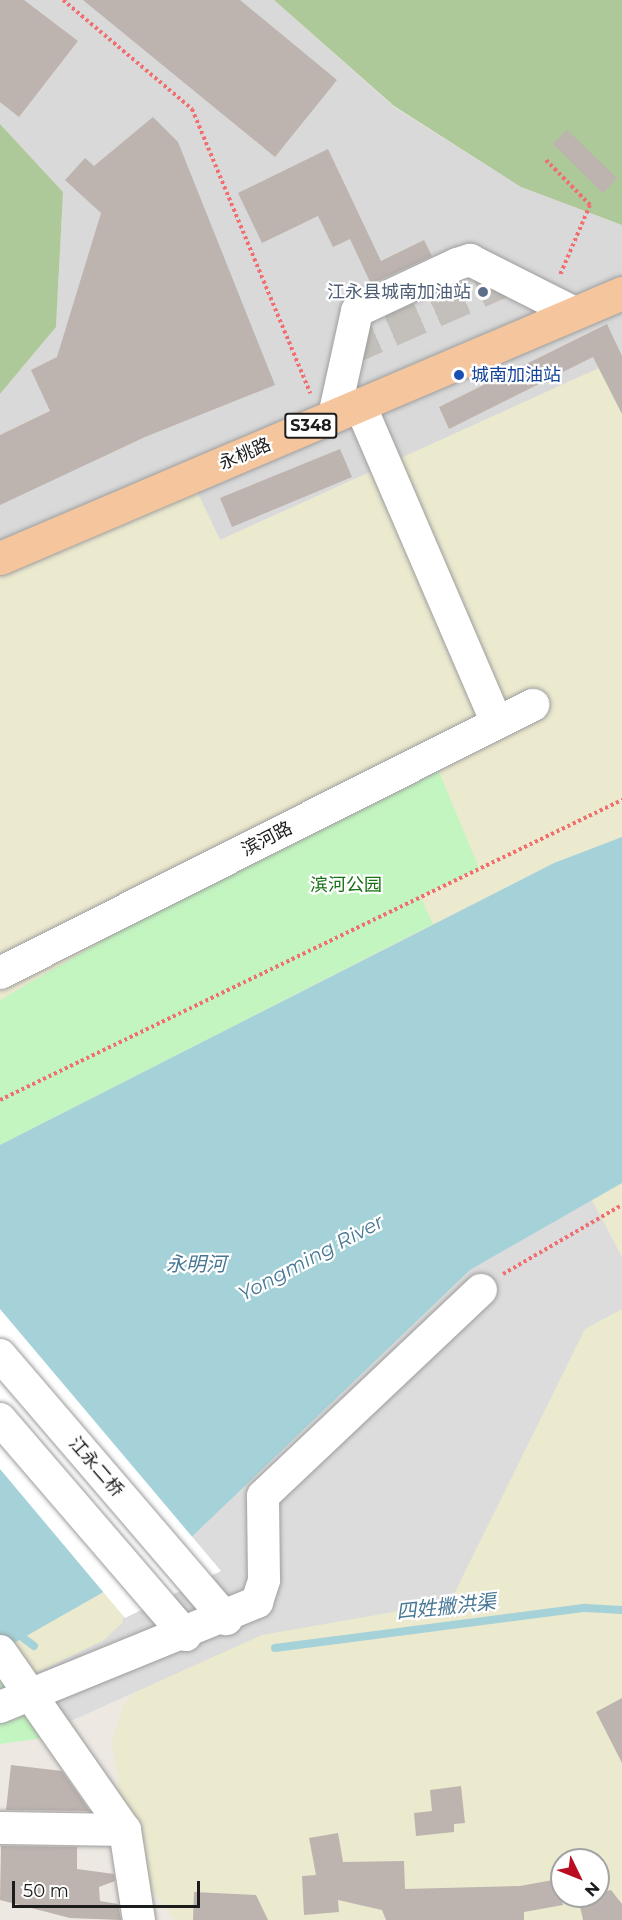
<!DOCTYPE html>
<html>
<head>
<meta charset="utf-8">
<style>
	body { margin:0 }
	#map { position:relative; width:622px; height:1920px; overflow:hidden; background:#ede8e2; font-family:Montserrat,"Noto Sans SC",sans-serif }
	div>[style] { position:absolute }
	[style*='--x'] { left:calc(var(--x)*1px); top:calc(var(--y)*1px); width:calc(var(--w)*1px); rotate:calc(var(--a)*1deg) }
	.residential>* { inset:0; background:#dad9d9 }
	.farmland>* { inset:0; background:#ebe9ce }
	.forest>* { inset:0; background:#adc999 }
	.park>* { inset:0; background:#c2f5c0 }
	.parking>* { inset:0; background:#dcdcdc }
	.water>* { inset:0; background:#a5d2d8 }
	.pier>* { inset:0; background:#fff }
	.stream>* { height:8px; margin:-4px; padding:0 4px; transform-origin:4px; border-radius:4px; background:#a5d2d8 }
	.building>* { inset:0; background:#bdb3af }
	.minor-tunnel>* { height:32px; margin-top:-16px; transform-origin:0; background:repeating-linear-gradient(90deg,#c3bfba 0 32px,transparent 0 48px) }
	.path>* { height:4px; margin-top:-2px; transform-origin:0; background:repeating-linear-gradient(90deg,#f06f71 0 3px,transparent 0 6px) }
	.roads { filter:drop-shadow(0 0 2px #9d9d9d) drop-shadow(0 0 2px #9d9d9d) }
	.minor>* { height:32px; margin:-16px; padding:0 16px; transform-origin:16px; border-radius:16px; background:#fff }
	.major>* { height:33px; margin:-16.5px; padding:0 16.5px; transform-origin:16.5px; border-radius:16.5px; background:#f5c69e }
	.dots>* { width:16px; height:16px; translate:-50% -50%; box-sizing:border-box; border:3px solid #fff; border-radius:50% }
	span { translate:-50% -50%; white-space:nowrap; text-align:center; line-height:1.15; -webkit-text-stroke:4.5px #fff; paint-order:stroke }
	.shield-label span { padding:2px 4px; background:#fff; border:2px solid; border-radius:4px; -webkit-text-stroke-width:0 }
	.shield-label { font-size:16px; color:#1c1c1c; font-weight:700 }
	.service-label { font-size:18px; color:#4e5e75 }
	.right { translate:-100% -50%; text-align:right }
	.transit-label { font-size:18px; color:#164399 }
	.left { translate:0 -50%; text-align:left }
	.street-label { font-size:18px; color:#1c1c1c }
	.park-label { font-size:18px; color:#157112 }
	.water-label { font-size:20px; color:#497895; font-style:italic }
	.north { position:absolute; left:550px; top:1848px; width:60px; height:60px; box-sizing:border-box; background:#fff; border:2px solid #a4a4a4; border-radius:50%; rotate:133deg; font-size:16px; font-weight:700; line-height:24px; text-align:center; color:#1c1c1c }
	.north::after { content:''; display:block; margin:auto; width:21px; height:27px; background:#bb0d21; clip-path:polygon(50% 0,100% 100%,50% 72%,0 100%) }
	.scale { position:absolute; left:12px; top:1881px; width:188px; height:27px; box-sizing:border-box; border:3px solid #1c1c1c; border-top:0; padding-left:8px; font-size:18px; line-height:21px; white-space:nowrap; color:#1c1c1c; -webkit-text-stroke:4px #fff; paint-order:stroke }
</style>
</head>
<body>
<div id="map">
	<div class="residential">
		<div style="clip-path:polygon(0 0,274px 0,394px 107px,521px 187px,622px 225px,622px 414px,598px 369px,220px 540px,190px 478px,0 558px,0 394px,56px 327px,63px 192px,0 124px)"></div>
	</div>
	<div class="farmland">
		<div style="clip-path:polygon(599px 368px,622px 414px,622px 837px,554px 863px,0 1145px,0 558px,190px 477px,220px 540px)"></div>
		<div style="clip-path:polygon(evenodd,622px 1183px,622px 1920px,175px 1920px,145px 1880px,125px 1830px,112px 1742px,123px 1706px,136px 1690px,40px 1709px,2px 1649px,179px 1549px,470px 1270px,622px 1183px,562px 1860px,598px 1860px,598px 1896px,562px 1896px,562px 1860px)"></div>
	</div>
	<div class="forest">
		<div style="clip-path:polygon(274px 0,622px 0,622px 225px,521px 187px,394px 106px)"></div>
		<div style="clip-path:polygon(0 124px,63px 192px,56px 327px,0 394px)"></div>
	</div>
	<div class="park">
		<div style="clip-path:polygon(432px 755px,479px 868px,420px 896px,433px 924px,0 1145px,0 1000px,347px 799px)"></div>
		<div style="clip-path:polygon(0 1664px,58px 1736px,0 1744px)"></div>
	</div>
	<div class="parking">
		<div style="clip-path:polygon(592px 1200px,622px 1257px,622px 1309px,585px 1329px,450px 1602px,262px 1635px,53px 1729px,20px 1681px,104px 1640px,122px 1623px,130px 1591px,470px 1270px)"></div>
	</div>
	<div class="water">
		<div style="clip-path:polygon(622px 837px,622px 1183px,470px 1270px,179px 1549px,0 1651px,0 1145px,554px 863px)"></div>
	</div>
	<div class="pier">
		<div style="clip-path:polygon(0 1309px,221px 1571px,125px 1618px,0 1469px)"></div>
	</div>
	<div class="stream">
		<div style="--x:18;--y:1634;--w:20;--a:37"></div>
		<div style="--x:275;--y:1648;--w:313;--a:-7.4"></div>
		<div style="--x:585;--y:1608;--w:37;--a:3"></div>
	</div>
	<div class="building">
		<div style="clip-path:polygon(0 0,24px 0,78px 41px,19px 117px,0 102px)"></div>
		<div style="clip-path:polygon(83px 0,240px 0,337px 80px,275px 157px)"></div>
		<div style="clip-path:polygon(153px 117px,178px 142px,275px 385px,145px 437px,0 505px,0 435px,50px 411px,31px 370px,57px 357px,101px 213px,65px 180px,85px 158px,94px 166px)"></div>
		<div style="clip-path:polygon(567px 130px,617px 178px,603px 193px,553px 144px)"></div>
		<div style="clip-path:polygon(328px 149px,381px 261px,424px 240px,432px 256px,371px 284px,350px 239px,333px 247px,318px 216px,262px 243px,238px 193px)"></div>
		<div style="clip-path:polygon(607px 324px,622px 356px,622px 414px,593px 357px,449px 429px,439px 407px)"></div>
		<div style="clip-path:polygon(340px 449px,352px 477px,232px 527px,220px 498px)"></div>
		<div style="clip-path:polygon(622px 1698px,622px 1763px,596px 1712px)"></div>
		<div style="clip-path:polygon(11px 1765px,62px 1771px,90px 1811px,6px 1810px)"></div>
		<div style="clip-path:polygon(461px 1786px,465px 1823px,454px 1824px,454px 1832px,416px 1836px,414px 1813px,432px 1811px,430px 1790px)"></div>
		<div style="clip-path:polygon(338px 1833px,343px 1862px,404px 1861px,405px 1889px,520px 1886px,558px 1879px,563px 1905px,524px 1912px,524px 1920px,386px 1920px,382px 1910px,338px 1900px,339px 1912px,304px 1915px,302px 1876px,316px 1875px,309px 1838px)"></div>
		<div style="clip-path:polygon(1px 1846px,77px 1847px,77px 1869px,114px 1874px,115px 1881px,99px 1887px,100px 1901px,118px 1904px,121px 1920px,70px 1918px,0 1900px)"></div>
		<div style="clip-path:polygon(611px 1890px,622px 1904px,622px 1920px,583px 1920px,578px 1897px)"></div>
		<div style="clip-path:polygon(194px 1892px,256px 1895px,268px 1920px,193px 1920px)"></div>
	</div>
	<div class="minor-tunnel">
		<div style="--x:347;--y:350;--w:177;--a:-23.7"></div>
	</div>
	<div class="path">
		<div style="--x:63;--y:0;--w:169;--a:40.2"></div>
		<div style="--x:192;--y:109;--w:308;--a:67.4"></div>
		<div style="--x:546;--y:160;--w:63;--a:45.6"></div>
		<div style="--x:590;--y:205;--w:76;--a:113.2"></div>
		<div style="--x:0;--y:1100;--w:691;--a:-25.75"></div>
		<div style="--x:503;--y:1274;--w:138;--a:-30.1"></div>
	</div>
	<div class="roads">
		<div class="minor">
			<div style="--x:360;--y:405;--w:346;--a:66.7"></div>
			<div style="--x:334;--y:416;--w:107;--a:-77.6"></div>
			<div style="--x:357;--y:311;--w:110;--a:-25.2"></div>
			<div style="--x:457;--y:264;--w:14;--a:-17"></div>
			<div style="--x:470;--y:260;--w:118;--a:26.8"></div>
			<div style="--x:0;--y:973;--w:597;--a:-26.69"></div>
			<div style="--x:0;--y:1355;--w:348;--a:49.4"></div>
			<div style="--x:0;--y:1419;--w:285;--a:49.3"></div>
			<div style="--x:0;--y:1651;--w:218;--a:55.1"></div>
			<div style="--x:125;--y:1830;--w:91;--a:81.2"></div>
			<div style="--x:0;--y:1707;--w:278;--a:-22.2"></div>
			<div style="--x:257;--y:1602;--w:23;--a:-72"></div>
			<div style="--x:264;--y:1580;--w:84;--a:-90.7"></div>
			<div style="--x:263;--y:1496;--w:300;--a:-43.4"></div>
			<div style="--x:0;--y:1828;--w:125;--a:0.9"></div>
		</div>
		<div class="major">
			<div style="--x:0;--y:558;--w:676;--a:-23.08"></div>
		</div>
	</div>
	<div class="dots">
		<div style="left:483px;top:292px;background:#5c6f8a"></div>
		<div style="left:459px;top:375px;background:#1a4fb4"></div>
	</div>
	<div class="shield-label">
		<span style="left:311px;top:426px">S348</span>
	</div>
	<div class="service-label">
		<span class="right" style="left:471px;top:292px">江永县城南加油站</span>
	</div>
	<div class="transit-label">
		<span class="left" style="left:471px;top:375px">城南加油站</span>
	</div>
	<div class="street-label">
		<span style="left:245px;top:454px;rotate:-23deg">永桃路</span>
		<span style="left:267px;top:839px;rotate:-27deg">滨河路</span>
		<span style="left:96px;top:1467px;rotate:49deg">江永二桥</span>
	</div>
	<div class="park-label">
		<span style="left:346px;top:885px">滨河公园</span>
	</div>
	<div class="water-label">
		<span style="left:311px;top:1258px;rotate:-28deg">Yongming River</span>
		<span style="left:196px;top:1264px">永明河</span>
		<span style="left:446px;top:1607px;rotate:-6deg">四姓撇洪渠</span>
	</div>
	<div class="north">N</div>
	<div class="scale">50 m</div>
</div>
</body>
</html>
